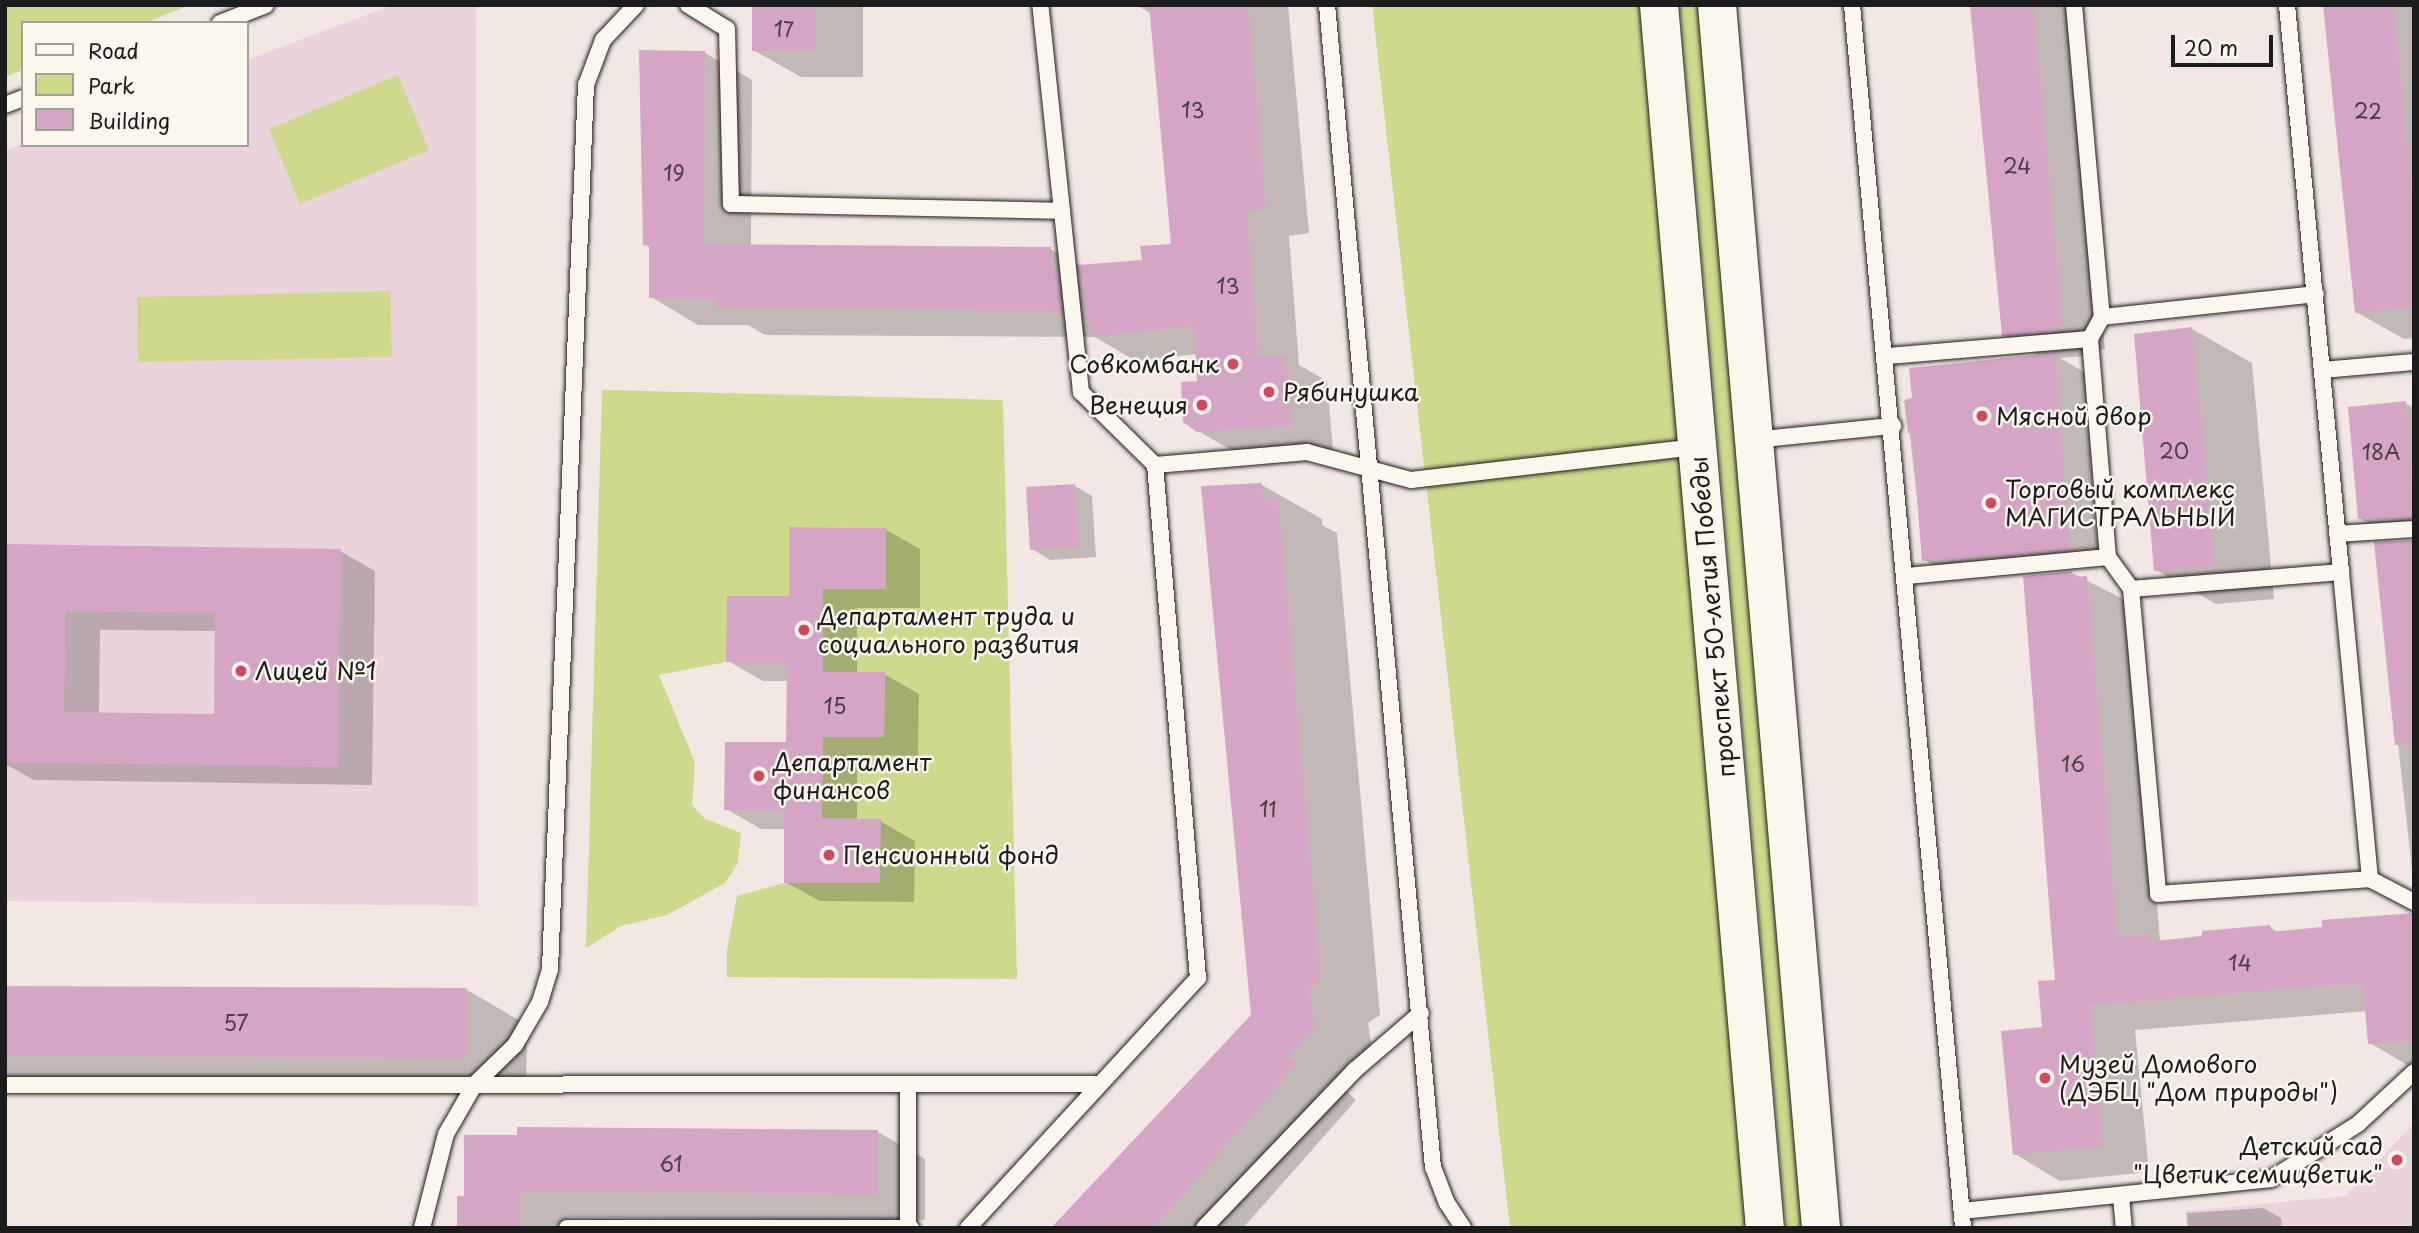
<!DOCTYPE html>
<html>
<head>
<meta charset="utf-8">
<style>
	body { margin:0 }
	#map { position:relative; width:2419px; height:1233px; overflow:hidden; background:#f3e7e4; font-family:"Playpen Sans",sans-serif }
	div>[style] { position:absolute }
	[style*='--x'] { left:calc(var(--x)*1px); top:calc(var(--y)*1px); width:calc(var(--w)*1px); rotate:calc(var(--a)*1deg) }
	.built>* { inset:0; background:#ead3db }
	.green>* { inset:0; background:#ced98c }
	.shadow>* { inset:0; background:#0003 }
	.building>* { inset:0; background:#d5a5c5 }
	.roads { filter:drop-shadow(0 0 2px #1c1c1c) drop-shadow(0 0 2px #1c1c1c) }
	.service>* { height:16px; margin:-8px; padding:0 8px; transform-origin:8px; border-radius:8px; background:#fbf7ec }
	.primary>* { height:38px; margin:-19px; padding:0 19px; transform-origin:19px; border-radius:19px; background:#fbf7ec }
	.dots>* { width:19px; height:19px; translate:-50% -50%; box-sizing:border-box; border:4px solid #fbf7ec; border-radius:50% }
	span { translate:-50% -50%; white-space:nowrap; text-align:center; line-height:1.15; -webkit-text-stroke:5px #fbf7ec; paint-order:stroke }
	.number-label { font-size:21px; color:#4a3e46 }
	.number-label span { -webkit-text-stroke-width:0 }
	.poi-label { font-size:24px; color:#1c1c1c }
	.right { translate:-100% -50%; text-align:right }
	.left { translate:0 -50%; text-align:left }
	.street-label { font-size:24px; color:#1c1c1c }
	.frame { position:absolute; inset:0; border:7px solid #1c1c1c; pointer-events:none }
	.legend { position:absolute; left:21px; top:21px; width:228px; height:126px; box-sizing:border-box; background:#fbf7ec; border:2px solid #a29f99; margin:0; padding:9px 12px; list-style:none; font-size:21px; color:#1c1c1c }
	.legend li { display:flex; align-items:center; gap:14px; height:35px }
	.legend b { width:35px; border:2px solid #a29f99 }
	.scale { position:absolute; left:2171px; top:35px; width:102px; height:32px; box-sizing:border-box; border:4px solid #1c1c1c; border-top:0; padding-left:9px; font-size:21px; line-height:24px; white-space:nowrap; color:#1c1c1c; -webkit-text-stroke:5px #fbf7ec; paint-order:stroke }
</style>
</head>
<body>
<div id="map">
	<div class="built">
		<div style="clip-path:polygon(393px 5px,476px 5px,478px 906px,5px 901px,5px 151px,23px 144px,247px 145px,247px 60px)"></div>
		<div style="clip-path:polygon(2414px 1123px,2414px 1228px,2187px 1228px,2185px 1211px,2346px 1196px)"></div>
	</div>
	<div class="green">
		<div style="clip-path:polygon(5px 5px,189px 5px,145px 23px,23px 23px,23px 70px,5px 77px)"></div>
		<div style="clip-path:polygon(1372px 5px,1641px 5px,1748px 1228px,1510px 1228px)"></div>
		<div style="clip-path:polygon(1680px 5px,1698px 5px,1803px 1228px,1786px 1228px)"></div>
		<div style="clip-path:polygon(398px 75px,429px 150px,300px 204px,269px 129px)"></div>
		<div style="clip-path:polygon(390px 291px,392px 357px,138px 362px,137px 297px)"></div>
		<div style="clip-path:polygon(602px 390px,1003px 400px,1017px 979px,727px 977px,727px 950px,737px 896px,784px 883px,880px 883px,880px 819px,822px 818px,823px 737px,884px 737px,885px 673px,823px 672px,823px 589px,885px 589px,885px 528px,789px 527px,789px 596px,727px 596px,726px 662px,659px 675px,695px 763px,692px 805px,705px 819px,741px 833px,738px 863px,725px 883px,667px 915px,621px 926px,586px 948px)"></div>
	</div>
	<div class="shadow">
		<div style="clip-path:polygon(754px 5px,863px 5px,863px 77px,801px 77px,753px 50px)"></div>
		<div style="clip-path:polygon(1136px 5px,1288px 5px,1309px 233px,1289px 236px,1299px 365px,1327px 381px,1333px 450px,1242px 456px,1198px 431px,1198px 354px,1136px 361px,1095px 337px,765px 335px,748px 325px,698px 325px,651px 297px,651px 248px,644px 244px,705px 53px,752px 80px,751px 246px,1050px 249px,1082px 267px,1143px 261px,1173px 245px,1152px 14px)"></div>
		<div style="clip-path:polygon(1972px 5px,2072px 5px,2105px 349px,2095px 350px,2095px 355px,2060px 358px,2084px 372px,2099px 566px,1954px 577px,1924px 560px,1906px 401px,2040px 356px,2003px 335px)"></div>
		<div style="clip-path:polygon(2325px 5px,2414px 5px,2414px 338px,2404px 339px,2356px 312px)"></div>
		<div style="clip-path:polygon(2192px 329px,2252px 363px,2274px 599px,2216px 604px,2156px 570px)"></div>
		<div style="clip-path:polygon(2405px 403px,2414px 408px,2414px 533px,2386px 533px,2359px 518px)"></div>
		<div style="clip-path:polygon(1262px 485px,1322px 519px,1322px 525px,1337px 533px,1380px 1015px,1368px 1023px,1374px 1062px,1346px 1091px,1356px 1100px,1243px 1228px,1053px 1228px,1253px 1015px)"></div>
		<div style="clip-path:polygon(1075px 486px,1092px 496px,1096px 557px,1050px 560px,1032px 549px)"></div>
		<div style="clip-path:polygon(885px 529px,920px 549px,920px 608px,857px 608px,857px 674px,884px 674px,919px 694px,918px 756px,857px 755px,857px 821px,880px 821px,915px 841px,914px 902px,820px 901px,785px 882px,785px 829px,761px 829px,726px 809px,787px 744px,788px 681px,763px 681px,728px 661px,790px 598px)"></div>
		<div style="clip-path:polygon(2414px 541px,2414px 888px,2376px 544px)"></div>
		<div style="clip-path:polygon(evenodd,5px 546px,340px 551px,375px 571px,372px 785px,34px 780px,5px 764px,5px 546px,100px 630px,216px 631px,215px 716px,99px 714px,100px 630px)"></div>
		<div style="clip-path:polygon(2072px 573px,2133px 604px,2160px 941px,2270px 927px,2279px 933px,2324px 929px,2414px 915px,2414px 1069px,2370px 1043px,2367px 1011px,2135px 1030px,2149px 1172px,2060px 1181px,2015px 1154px,2057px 981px)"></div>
		<div style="clip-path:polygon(5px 988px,467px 990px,527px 1025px,526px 1092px,5px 1089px)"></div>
		<div style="clip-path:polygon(878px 1132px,925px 1159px,925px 1220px,567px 1217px,566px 1228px,458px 1228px,466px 1198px)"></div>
		<div style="clip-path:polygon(2263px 1208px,2281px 1218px,2282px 1228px,2188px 1228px,2187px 1213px)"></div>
	</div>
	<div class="building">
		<div style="clip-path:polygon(752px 5px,816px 5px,816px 50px,752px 51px)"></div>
		<div style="clip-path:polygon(1149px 5px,1248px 5px,1266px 209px,1247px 212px,1258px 357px,1285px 355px,1291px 426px,1197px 432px,1183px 422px,1181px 382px,1197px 381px,1194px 326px,1091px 337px,1078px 265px,1142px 260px,1140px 246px,1171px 244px)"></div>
		<div style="clip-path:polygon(1970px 5px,2033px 5px,2063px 326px,2053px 327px,2054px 332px,2002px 336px)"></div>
		<div style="clip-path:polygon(2323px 5px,2393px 5px,2414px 215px,2414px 308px,2355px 313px)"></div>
		<div style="clip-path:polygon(639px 50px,705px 51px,704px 244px,1051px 247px,1051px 268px,1057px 267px,1062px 311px,716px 308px,716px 299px,649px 298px,649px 246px,643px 245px)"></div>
		<div style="clip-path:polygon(2192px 327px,2215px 566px,2154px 571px,2134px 334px)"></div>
		<div style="clip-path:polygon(2055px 353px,2070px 550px,1922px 561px,1912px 433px,1908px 433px,1904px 400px,1912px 398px,1909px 368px)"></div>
		<div style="clip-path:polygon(2406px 401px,2414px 519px,2358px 519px,2348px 407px)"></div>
		<div style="clip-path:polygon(1262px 483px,1263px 498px,1278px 497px,1321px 981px,1309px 989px,1315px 1027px,1288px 1056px,1297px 1064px,1153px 1228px,1051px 1228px,1251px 1015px,1201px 486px)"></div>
		<div style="clip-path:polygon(1075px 484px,1079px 547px,1030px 550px,1026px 487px)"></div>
		<div style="clip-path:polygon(789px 527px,886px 528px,886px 589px,823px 589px,823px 672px,885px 672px,884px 737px,823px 737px,822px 818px,881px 819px,880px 883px,784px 883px,784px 811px,724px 810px,725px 742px,786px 742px,787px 663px,726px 662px,727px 596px,789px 596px)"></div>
		<div style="clip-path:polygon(2414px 540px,2414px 745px,2395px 745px,2374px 542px)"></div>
		<div style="clip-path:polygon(evenodd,5px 544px,341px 549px,338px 767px,5px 762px,5px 544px,66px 611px,215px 613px,214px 714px,64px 712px,66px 611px)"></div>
		<div style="clip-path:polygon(2072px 571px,2073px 577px,2087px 576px,2117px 936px,2151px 934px,2151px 941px,2202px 937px,2202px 931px,2270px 925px,2271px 932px,2322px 927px,2322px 920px,2414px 913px,2414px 1041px,2368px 1044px,2363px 983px,2090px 1005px,2103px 1147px,2013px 1155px,2001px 1031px,2042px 1027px,2038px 981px,2055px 980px,2023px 576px)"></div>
		<div style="clip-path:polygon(5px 986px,467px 988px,467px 1058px,5px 1056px)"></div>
		<div style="clip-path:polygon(517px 1127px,878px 1130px,878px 1194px,520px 1191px,519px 1228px,457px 1228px,457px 1196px,464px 1196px,464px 1135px,517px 1135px)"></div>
	</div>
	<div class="roads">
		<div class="service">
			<div style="--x:688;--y:5;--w:46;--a:31.6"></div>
			<div style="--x:727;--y:29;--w:175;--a:88.7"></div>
			<div style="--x:731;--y:204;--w:331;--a:1.2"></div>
			<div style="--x:1327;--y:5;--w:1167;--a:84.79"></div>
			<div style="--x:1433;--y:1167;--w:39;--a:69"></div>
			<div style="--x:1447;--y:1203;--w:30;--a:57"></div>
			<div style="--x:1852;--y:5;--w:1228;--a:84.81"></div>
			<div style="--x:2074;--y:5;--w:313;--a:84.9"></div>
			<div style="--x:2102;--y:317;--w:25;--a:119"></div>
			<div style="--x:2090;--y:339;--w:219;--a:85.3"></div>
			<div style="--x:2108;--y:557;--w:39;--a:54"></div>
			<div style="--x:2131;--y:589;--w:211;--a:-4.6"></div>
			<div style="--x:2341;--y:572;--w:570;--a:-95.44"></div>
			<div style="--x:220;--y:23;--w:49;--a:-21.4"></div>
			<div style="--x:5;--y:105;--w:19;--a:-21"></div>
			<div style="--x:2102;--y:317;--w:215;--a:-6.1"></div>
			<div style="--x:1887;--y:356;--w:204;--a:-4.8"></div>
			<div style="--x:2322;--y:370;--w:92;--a:-5"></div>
			<div style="--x:1754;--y:440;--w:140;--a:-5.8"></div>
			<div style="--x:1155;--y:465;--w:153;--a:-4.9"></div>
			<div style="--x:1307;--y:452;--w:108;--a:15.1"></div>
			<div style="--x:1411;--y:480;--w:288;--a:-6.6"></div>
			<div style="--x:2337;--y:534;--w:77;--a:-3.7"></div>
			<div style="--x:1907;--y:576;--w:202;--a:-5.4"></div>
			<div style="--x:2131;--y:589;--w:306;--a:84.9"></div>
			<div style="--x:2158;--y:894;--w:213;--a:-4"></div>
			<div style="--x:2370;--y:879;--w:308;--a:-95.4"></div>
			<div style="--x:2370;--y:879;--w:50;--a:27.6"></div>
			<div style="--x:908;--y:1084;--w:142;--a:90"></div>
			<div style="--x:5;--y:1085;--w:1095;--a:-0.05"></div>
			<div style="--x:2121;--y:1196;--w:32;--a:85"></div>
			<div style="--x:1962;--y:1211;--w:311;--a:-5.9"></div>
			<div style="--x:2271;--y:1179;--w:103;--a:-32.3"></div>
			<div style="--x:2358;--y:1124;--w:76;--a:-42.9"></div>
			<div style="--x:422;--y:1228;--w:97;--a:-75.7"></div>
			<div style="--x:446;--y:1134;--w:58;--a:-59.9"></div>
			<div style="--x:475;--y:1084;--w:56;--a:-44.3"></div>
			<div style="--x:515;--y:1045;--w:50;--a:-59.8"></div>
			<div style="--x:540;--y:1002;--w:34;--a:-73"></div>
			<div style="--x:550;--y:969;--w:885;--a:-87.67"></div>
			<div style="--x:586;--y:85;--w:48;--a:-69.3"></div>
			<div style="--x:603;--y:40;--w:48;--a:-46.7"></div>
			<div style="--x:567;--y:1228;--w:344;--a:0"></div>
			<div style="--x:968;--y:1228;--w:340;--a:-47.4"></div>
			<div style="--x:1198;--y:978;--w:515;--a:-94.79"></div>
			<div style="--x:1155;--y:465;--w:104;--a:-135.4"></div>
			<div style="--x:1081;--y:392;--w:389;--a:-96"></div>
			<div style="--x:1204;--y:1228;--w:219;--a:-46.3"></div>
			<div style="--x:1355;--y:1070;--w:87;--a:-40.8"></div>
		</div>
		<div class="primary">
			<div style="--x:1659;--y:5;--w:1228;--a:85.05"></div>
			<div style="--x:1717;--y:5;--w:1227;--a:85.14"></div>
		</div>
	</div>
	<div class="dots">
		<div style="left:1233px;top:364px;background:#d1495b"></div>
		<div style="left:1269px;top:392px;background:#d1495b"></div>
		<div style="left:1202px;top:405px;background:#d1495b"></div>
		<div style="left:1982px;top:416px;background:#d1495b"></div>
		<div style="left:1991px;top:503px;background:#d1495b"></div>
		<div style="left:804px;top:630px;background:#d1495b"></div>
		<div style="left:241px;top:671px;background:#d1495b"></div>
		<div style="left:759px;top:776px;background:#d1495b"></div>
		<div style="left:829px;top:855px;background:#d1495b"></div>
		<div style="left:2045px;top:1078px;background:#d1495b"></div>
		<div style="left:2397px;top:1160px;background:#d1495b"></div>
	</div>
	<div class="number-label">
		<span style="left:784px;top:28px">17</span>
		<span style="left:1193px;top:109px">13</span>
		<span style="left:2368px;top:110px">22</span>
		<span style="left:2017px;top:165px">24</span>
		<span style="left:674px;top:172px">19</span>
		<span style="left:1228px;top:285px">13</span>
		<span style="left:2174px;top:450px">20</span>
		<span style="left:2381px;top:451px">18А</span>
		<span style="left:835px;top:705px">15</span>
		<span style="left:2073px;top:763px">16</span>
		<span style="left:1268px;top:808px">11</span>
		<span style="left:2240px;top:962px">14</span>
		<span style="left:236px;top:1022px">57</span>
		<span style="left:671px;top:1163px">61</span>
	</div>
	<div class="poi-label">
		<span class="right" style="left:1219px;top:364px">Совкомбанк</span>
		<span class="left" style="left:1283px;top:392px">Рябинушка</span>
		<span class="right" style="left:1188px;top:405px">Венеция</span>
		<span class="left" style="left:1996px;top:416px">Мясной двор</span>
		<span class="left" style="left:2005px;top:503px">Торговый комплекс<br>МАГИСТРАЛЬНЫЙ</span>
		<span class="left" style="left:818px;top:630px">Департамент труда и<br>социального развития</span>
		<span class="left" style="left:255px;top:671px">Лицей №1</span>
		<span class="left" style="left:773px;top:776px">Департамент<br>финансов</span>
		<span class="left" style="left:843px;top:855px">Пенсионный фонд</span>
		<span class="left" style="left:2059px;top:1078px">Музей Домового<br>(ДЭБЦ "Дом природы")</span>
		<span class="right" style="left:2383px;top:1160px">Детский сад<br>"Цветик семицветик"</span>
	</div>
	<div class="street-label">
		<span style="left:1712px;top:617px;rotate:-95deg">проспект 50-летия Победы</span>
	</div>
	<div class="frame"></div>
	<ul class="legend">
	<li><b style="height:9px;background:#fbf7ec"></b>Road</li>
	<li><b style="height:19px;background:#ced98c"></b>Park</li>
	<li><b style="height:19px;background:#d5a5c5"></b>Building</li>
	</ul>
	<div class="scale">20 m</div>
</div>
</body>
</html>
